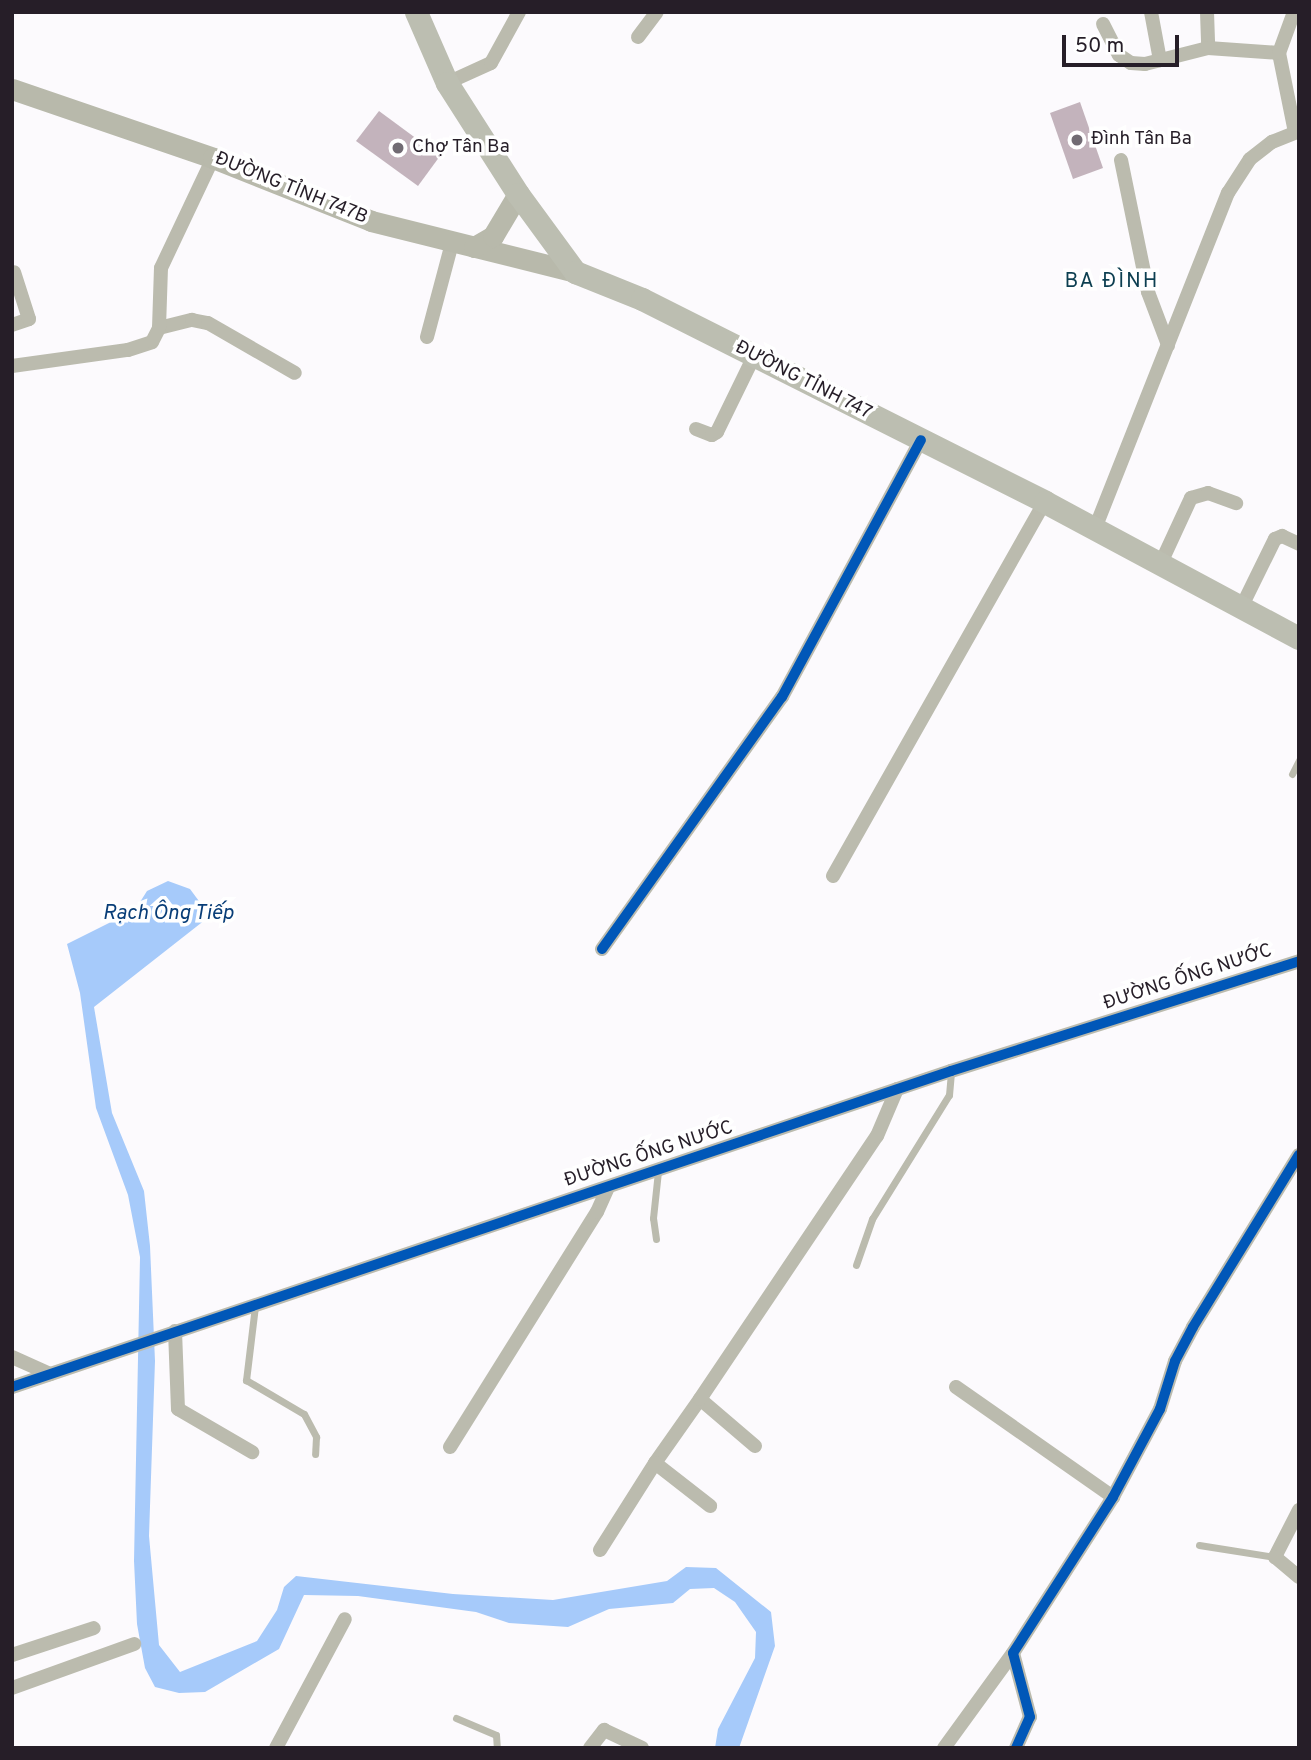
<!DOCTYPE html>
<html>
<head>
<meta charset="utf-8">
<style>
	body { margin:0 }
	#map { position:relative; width:1311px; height:1760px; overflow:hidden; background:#fcfafd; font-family:Overpass,sans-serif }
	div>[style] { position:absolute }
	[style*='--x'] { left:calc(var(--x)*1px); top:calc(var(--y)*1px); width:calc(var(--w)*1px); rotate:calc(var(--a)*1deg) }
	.water>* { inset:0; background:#a6cafa }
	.building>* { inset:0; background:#c3b3bc }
	.service>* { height:7px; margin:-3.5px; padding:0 3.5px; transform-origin:3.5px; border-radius:3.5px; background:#bbbbae }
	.minor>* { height:14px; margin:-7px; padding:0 7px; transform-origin:7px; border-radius:7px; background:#bbbbae }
	.secondary>* { height:21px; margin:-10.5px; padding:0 10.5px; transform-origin:10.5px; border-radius:10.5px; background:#b8b9ab }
	.primary>* { height:23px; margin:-11.5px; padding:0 11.5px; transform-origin:11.5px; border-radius:11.5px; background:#bcbeb1 }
	.cycleway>* { height:10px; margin:-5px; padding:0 5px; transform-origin:5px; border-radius:5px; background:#0057b8 }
	.dots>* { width:19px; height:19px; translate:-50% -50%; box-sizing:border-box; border:4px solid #fff; border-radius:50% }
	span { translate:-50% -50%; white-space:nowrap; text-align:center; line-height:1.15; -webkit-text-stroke:7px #fff; paint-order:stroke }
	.poi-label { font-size:19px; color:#261e28 }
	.left { translate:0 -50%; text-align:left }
	.street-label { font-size:19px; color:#261e28 }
	.neighbourhood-label { font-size:21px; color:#0d3f51; letter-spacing:2px }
	.water-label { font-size:21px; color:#093e78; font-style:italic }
	.frame { position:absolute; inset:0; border:14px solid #261e28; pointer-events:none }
	.scale { position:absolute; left:1062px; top:35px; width:117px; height:32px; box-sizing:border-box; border:4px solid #261e28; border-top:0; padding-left:9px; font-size:21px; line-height:24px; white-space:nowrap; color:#261e28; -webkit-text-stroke:5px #fff; paint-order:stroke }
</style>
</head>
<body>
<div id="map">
	<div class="water">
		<div style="clip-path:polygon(168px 881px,190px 889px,210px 916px,94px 1007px,112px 1113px,144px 1191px,150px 1246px,155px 1361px,149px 1536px,159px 1645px,180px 1672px,257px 1641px,277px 1610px,284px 1587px,296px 1576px,453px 1594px,553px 1600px,667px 1581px,686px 1567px,716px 1568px,771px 1612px,775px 1646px,739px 1748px,715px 1748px,718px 1729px,755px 1658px,756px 1632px,735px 1602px,714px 1588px,690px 1589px,673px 1603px,609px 1609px,568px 1627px,509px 1623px,476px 1612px,358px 1596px,304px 1595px,279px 1649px,205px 1692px,179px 1693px,155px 1687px,145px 1668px,137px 1624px,134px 1561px,140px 1257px,128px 1195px,96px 1108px,80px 993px,67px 944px,135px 910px,147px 891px)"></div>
	</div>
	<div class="building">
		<div style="clip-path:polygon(1080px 102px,1103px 168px,1073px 179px,1050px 113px)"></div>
		<div style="clip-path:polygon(379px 111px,440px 156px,418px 186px,356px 141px)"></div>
	</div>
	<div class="service">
		<div style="--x:1292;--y:774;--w:16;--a:-63"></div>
		<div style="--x:656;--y:1239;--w:21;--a:-98"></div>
		<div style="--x:653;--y:1218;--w:47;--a:-83.9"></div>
		<div style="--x:856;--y:1265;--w:49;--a:-70.8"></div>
		<div style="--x:872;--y:1219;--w:146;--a:-58.2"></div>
		<div style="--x:949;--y:1095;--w:24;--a:-85"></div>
		<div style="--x:255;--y:1306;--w:75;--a:96.9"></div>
		<div style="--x:246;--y:1380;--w:67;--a:30.4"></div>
		<div style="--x:304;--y:1414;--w:26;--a:62"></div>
		<div style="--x:316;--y:1437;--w:17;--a:93"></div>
		<div style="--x:1199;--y:1545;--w:77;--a:9"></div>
		<div style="--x:456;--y:1718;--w:43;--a:23"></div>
		<div style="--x:496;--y:1735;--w:13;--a:86"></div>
	</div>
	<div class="minor">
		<div style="--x:1151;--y:12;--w:49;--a:79.4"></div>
		<div style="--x:1207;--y:12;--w:36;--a:88"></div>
		<div style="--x:1208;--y:48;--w:71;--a:4"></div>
		<div style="--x:1279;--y:53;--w:81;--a:78.6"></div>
		<div style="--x:1103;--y:24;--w:35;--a:63"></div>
		<div style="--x:1119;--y:55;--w:14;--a:34"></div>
		<div style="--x:1131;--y:63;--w:14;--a:4"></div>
		<div style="--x:1145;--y:64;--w:65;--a:-14.3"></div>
		<div style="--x:638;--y:37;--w:31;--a:-53"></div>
		<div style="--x:1279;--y:53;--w:44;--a:-69.9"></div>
		<div style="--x:447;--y:83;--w:48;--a:-24.4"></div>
		<div style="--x:491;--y:63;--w:58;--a:-61.2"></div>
		<div style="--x:1121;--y:160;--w:135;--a:78.4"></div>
		<div style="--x:1148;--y:292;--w:57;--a:69.3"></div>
		<div style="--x:12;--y:325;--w:18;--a:-19"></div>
		<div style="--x:29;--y:319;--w:49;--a:-107.7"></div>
		<div style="--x:159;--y:328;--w:34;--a:-14"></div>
		<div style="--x:192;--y:320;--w:16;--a:11"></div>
		<div style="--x:208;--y:323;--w:100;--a:29.9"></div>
		<div style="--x:427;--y:337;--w:97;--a:-75.1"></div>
		<div style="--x:12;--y:366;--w:117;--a:-7.9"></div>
		<div style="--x:128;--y:350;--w:25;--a:-18"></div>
		<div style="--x:152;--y:342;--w:16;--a:-63"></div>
		<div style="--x:159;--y:328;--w:60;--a:-88.1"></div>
		<div style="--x:161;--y:268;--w:122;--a:-64.7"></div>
		<div style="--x:696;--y:429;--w:17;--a:21"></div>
		<div style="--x:712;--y:435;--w:6;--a:-31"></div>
		<div style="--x:717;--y:432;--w:85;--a:-64"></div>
		<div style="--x:1094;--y:531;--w:364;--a:-68.4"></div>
		<div style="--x:1228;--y:193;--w:40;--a:-57.1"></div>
		<div style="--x:1250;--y:159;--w:28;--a:-38"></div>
		<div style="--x:1272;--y:142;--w:29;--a:-22"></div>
		<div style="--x:1160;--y:565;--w:74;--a:-65.2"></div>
		<div style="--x:1191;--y:498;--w:18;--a:-16"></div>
		<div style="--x:1208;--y:493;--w:30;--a:20"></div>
		<div style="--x:1241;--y:608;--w:77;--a:-63.8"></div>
		<div style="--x:1275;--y:539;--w:8;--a:-23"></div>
		<div style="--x:1282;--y:536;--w:19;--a:25"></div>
		<div style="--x:833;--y:876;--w:430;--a:-60.5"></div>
		<div style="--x:602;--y:949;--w:310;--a:-54.5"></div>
		<div style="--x:782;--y:697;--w:292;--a:-61.6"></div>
		<div style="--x:175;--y:1331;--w:78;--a:87.8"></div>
		<div style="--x:178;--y:1409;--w:86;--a:30.2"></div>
		<div style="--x:12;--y:1357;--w:42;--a:24.1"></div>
		<div style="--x:12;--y:1387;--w:991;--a:-18.6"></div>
		<div style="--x:951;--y:1071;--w:365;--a:-17.5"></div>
		<div style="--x:956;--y:1387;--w:192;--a:35"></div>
		<div style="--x:700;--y:1399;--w:78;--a:125.1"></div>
		<div style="--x:655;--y:1463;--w:70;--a:38"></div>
		<div style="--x:755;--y:1446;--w:72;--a:-139.5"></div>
		<div style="--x:700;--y:1399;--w:317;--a:-56.1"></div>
		<div style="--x:877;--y:1136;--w:51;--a:-66.9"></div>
		<div style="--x:450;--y:1447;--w:277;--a:-58"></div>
		<div style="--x:597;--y:1212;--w:27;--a:-66"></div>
		<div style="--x:1299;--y:1510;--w:53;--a:117.1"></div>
		<div style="--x:1275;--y:1557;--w:31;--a:40"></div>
		<div style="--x:600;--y:1550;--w:103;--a:-57.7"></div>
		<div style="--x:12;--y:1655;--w:86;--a:-18.2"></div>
		<div style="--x:12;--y:1688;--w:130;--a:-19.8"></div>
		<div style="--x:276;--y:1748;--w:146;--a:-61.9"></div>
		<div style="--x:590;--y:1748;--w:23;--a:-52"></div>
		<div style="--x:604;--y:1730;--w:42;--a:25.3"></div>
		<div style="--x:944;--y:1748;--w:117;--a:-54"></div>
		<div style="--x:1016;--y:1748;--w:34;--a:-66"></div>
		<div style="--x:1030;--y:1717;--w:66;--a:-104.9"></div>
		<div style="--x:1013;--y:1653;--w:185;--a:-57.3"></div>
		<div style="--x:1113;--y:1497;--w:100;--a:-61.9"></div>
		<div style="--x:1160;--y:1409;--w:50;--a:-72.6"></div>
		<div style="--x:1175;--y:1361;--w:38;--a:-62"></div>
		<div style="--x:1193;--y:1327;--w:202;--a:-58.4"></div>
	</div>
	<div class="secondary">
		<div style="--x:12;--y:89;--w:213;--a:18.9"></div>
		<div style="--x:213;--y:158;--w:170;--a:21.7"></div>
		<div style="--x:371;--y:221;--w:210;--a:14"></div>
		<div style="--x:474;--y:247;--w:22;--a:-30"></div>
		<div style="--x:493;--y:236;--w:49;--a:-59.2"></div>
	</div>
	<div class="primary">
		<div style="--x:416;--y:12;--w:77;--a:66.4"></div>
		<div style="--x:447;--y:83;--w:132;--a:57.4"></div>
		<div style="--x:518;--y:194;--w:97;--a:53.8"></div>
		<div style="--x:575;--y:272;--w:72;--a:21.9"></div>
		<div style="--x:642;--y:299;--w:451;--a:26.7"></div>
		<div style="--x:1045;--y:502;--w:288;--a:28.2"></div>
	</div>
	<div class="cycleway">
		<div style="--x:602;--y:949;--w:310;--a:-54.5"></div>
		<div style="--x:782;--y:697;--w:292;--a:-61.6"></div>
		<div style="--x:12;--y:1387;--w:991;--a:-18.6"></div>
		<div style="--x:951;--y:1071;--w:365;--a:-17.5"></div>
		<div style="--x:1016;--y:1748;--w:34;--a:-66"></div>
		<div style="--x:1030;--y:1717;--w:66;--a:-104.9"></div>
		<div style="--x:1013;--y:1653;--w:185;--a:-57.3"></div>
		<div style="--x:1113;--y:1497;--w:100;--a:-61.9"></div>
		<div style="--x:1160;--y:1409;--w:50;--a:-72.6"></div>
		<div style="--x:1175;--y:1361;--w:38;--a:-62"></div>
		<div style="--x:1193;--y:1327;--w:202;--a:-58.4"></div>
	</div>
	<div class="dots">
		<div style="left:1077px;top:140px;background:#716b73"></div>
		<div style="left:398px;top:148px;background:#716b73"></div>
	</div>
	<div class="poi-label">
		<span class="left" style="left:1091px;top:140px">Đình Tân Ba</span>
		<span class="left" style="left:412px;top:148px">Chợ Tân Ba</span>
	</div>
	<div class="street-label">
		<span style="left:291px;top:189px;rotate:22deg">ĐƯỜNG TỈNH 747B</span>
		<span style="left:803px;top:381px;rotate:27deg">ĐƯỜNG TỈNH 747</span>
		<span style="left:1188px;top:978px;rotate:-18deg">ĐƯỜNG ỐNG NƯỚC</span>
		<span style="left:649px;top:1155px;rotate:-18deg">ĐƯỜNG ỐNG NƯỚC</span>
	</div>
	<div class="neighbourhood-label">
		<span style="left:1112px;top:282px">BA ĐÌNH</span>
	</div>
	<div class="water-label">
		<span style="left:168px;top:914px">Rạch Ông Tiếp</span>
	</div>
	<div class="frame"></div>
	<div class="scale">50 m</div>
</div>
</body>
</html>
